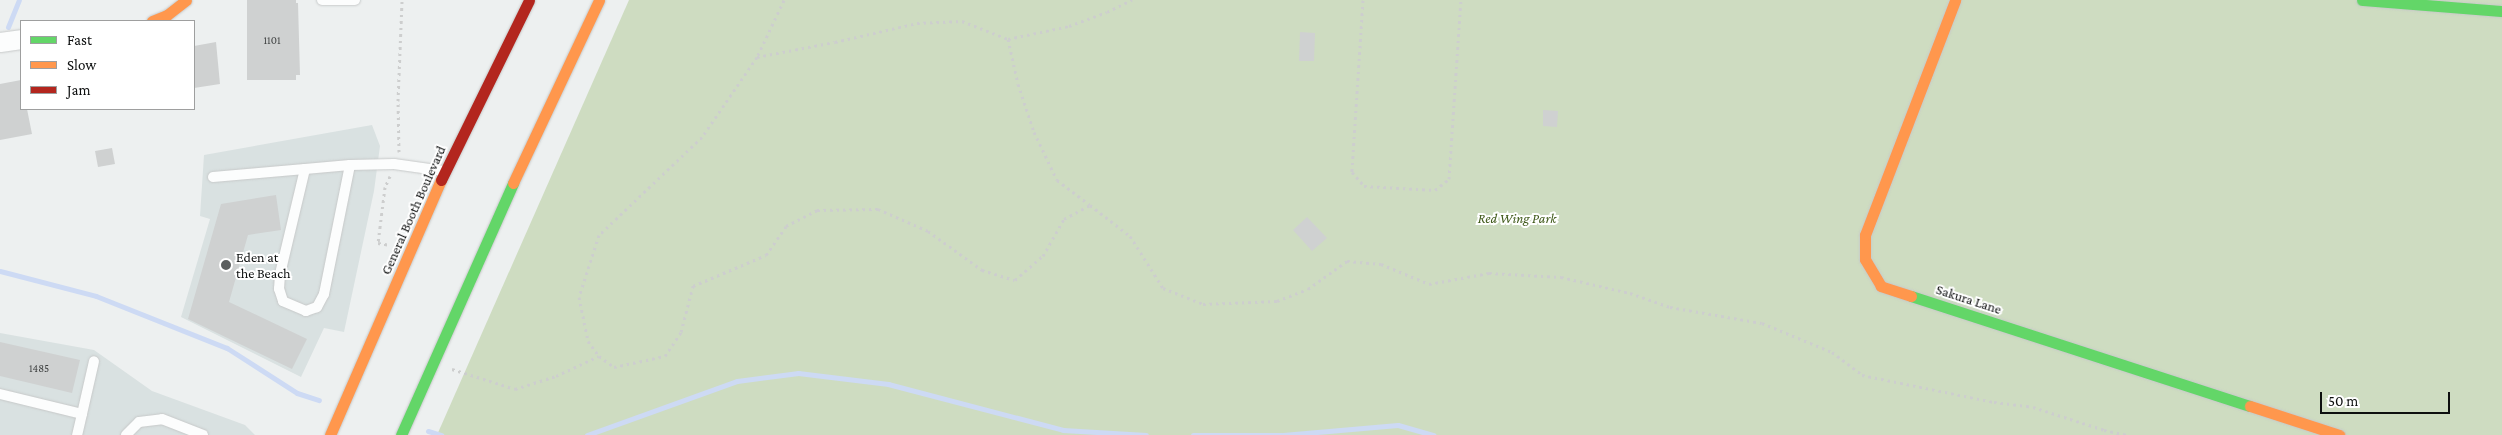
<!DOCTYPE html>
<html>
<head>
<meta charset="utf-8">
<style>
	body { margin:0 }
	#map { position:relative; width:2502px; height:435px; overflow:hidden; background:#edf0f0; font-family:"Crimson Pro",serif }
	div>[style] { position:absolute }
	[style*='--x'] { left:calc(var(--x)*1px); top:calc(var(--y)*1px); width:calc(var(--w)*1px); rotate:calc(var(--a)*1deg) }
	.built>* { inset:0; background:#d9e1e1 }
	.green>* { inset:0; background:#cedcc1 }
	.stream>* { height:5px; margin:-2.5px; padding:0 2.5px; transform-origin:2.5px; border-radius:2.5px; background:#cddaf4 }
	.building>* { inset:0; background:#cfd1d1 }
	.path>* { height:3px; margin-top:-1.5px; transform-origin:0; background:repeating-linear-gradient(90deg,#cdcece 0 2.5px,transparent 0 6.5px) }
	.roads { filter:drop-shadow(0 0 1px #c7c9c9) drop-shadow(0 0 1px #c7c9c9) }
	.lane>* { height:10px; margin:-5px; padding:0 5px; transform-origin:5px; border-radius:5px; background:#fcfdfd }
	.street>* { height:19px; margin:-9.5px; padding:0 9.5px; transform-origin:9.5px; border-radius:9.5px; background:#fcfdfd }
	.fast>* { height:11px; margin:-5.5px; padding:0 5.5px; transform-origin:5.5px; border-radius:5.5px; background:#63d668 }
	.slow>* { height:11px; margin:-5.5px; padding:0 5.5px; transform-origin:5.5px; border-radius:5.5px; background:#ff974d }
	.jam>* { height:11px; margin:-5.5px; padding:0 5.5px; transform-origin:5.5px; border-radius:5.5px; background:#b3261e }
	.dots>* { width:14px; height:14px; translate:-50% -50%; box-sizing:border-box; border:2px solid #fff; border-radius:50% }
	span { translate:-50% -50%; white-space:nowrap; text-align:center; line-height:1.15; -webkit-text-stroke:4px #fff; paint-order:stroke }
	.number-label { font-size:11px; color:#3e4040 }
	.number-label span { -webkit-text-stroke-width:0 }
	.street-label { font-size:14px; color:#0d0f0f }
	.park-label { font-size:14px; color:#405a1a; font-style:italic }
	.poi-label { font-size:14px; color:#0d0f0f }
	.left { translate:0 -50%; text-align:left }
	.legend { position:absolute; left:20px; top:20px; width:175px; height:90px; box-sizing:border-box; background:#fff; border:1px solid #9e9f9f; margin:0; padding:6px 9px; list-style:none; font-size:15px; color:#0d0f0f }
	.legend li { display:flex; align-items:center; gap:10px; height:25px }
	.legend b { width:25px; border:1px solid #9e9f9f }
	.scale { position:absolute; left:2320px; top:392px; width:130px; height:22px; box-sizing:border-box; border:2px solid #0d0f0f; border-top:0; padding-left:6px; font-size:15px; line-height:18px; white-space:nowrap; color:#0d0f0f; -webkit-text-stroke:4px #fff; paint-order:stroke }
</style>
</head>
<body>
<div id="map">
	<div class="built">
		<div style="clip-path:polygon(372px 125px,380px 146px,374px 191px,344px 332px,324px 328px,301px 377px,181px 317px,210px 219px,200px 216px,204px 155px)"></div>
		<div style="clip-path:polygon(0 333px,94px 350px,152px 391px,245px 425px,255px 435px,0 435px)"></div>
	</div>
	<div class="green">
		<div style="clip-path:polygon(629px 0,2502px 0,2502px 435px,437px 435px)"></div>
	</div>
	<div class="stream">
		<div style="--x:8;--y:27;--w:29;--a:-68"></div>
		<div style="--x:0;--y:271;--w:99;--a:14.6"></div>
		<div style="--x:96;--y:296;--w:141;--a:21.7"></div>
		<div style="--x:227;--y:348;--w:83;--a:32.7"></div>
		<div style="--x:297;--y:393;--w:23;--a:18"></div>
		<div style="--x:428;--y:431;--w:14;--a:17"></div>
		<div style="--x:587;--y:435;--w:159;--a:-19.8"></div>
		<div style="--x:737;--y:381;--w:62;--a:-7.5"></div>
		<div style="--x:798;--y:373;--w:91;--a:7"></div>
		<div style="--x:888;--y:384;--w:181;--a:14.7"></div>
		<div style="--x:1063;--y:430;--w:83;--a:3.4"></div>
		<div style="--x:1193;--y:435;--w:90;--a:0"></div>
		<div style="--x:1283;--y:435;--w:115;--a:-5"></div>
		<div style="--x:1398;--y:425;--w:37;--a:16"></div>
	</div>
	<div class="building">
		<div style="clip-path:polygon(247px 0,296px 0,296px 3px,298px 3px,300px 75px,296px 75px,296px 80px,247px 80px)"></div>
		<div style="clip-path:polygon(1300px 32px,1315px 33px,1314px 61px,1299px 61px)"></div>
		<div style="clip-path:polygon(216px 42px,220px 84px,194px 88px,194px 46px)"></div>
		<div style="clip-path:polygon(21px 80px,21px 109px,27px 109px,32px 134px,0 140px,0 84px)"></div>
		<div style="clip-path:polygon(1543px 110px,1558px 111px,1557px 127px,1543px 126px)"></div>
		<div style="clip-path:polygon(112px 148px,115px 164px,98px 167px,95px 151px)"></div>
		<div style="clip-path:polygon(276px 195px,281px 230px,248px 235px,229px 302px,307px 339px,292px 369px,188px 319px,221px 204px)"></div>
		<div style="clip-path:polygon(1307px 217px,1327px 238px,1312px 251px,1293px 230px)"></div>
		<div style="clip-path:polygon(0 342px,80px 360px,72px 393px,0 376px)"></div>
	</div>
	<div class="path">
		<div style="--x:784;--y:0;--w:63;--a:115.3"></div>
		<div style="--x:757;--y:57;--w:79;--a:-10.9"></div>
		<div style="--x:835;--y:42;--w:84;--a:-13"></div>
		<div style="--x:917;--y:23;--w:45;--a:-2.5"></div>
		<div style="--x:962;--y:21;--w:49;--a:21.4"></div>
		<div style="--x:1008;--y:39;--w:46;--a:77.5"></div>
		<div style="--x:1018;--y:84;--w:51;--a:71.6"></div>
		<div style="--x:1034;--y:132;--w:53;--a:64.4"></div>
		<div style="--x:1057;--y:180;--w:41;--a:37.1"></div>
		<div style="--x:1363;--y:0;--w:172;--a:93.7"></div>
		<div style="--x:1352;--y:172;--w:18;--a:49"></div>
		<div style="--x:1364;--y:186;--w:71;--a:3.2"></div>
		<div style="--x:1435;--y:190;--w:18;--a:-38"></div>
		<div style="--x:1449;--y:179;--w:179;--a:-86.2"></div>
		<div style="--x:1008;--y:39;--w:62;--a:-12"></div>
		<div style="--x:1069;--y:26;--w:40;--a:-20.2"></div>
		<div style="--x:1107;--y:12;--w:28;--a:-26"></div>
		<div style="--x:757;--y:57;--w:97;--a:124.5"></div>
		<div style="--x:702;--y:137;--w:142;--a:136.4"></div>
		<div style="--x:599;--y:235;--w:65;--a:107.9"></div>
		<div style="--x:579;--y:297;--w:45;--a:78.4"></div>
		<div style="--x:588;--y:341;--w:19;--a:54"></div>
		<div style="--x:599;--y:356;--w:19;--a:36"></div>
		<div style="--x:614;--y:367;--w:52;--a:-12.2"></div>
		<div style="--x:665;--y:356;--w:29;--a:-56"></div>
		<div style="--x:681;--y:332;--w:48;--a:-75.4"></div>
		<div style="--x:693;--y:286;--w:79;--a:-23"></div>
		<div style="--x:766;--y:255;--w:35;--a:-55"></div>
		<div style="--x:786;--y:226;--w:35;--a:-27"></div>
		<div style="--x:817;--y:210;--w:61;--a:-0.9"></div>
		<div style="--x:878;--y:209;--w:55;--a:23.7"></div>
		<div style="--x:928;--y:231;--w:67;--a:35.8"></div>
		<div style="--x:982;--y:270;--w:34;--a:17"></div>
		<div style="--x:1015;--y:280;--w:37;--a:-41"></div>
		<div style="--x:1043;--y:256;--w:43;--a:-60.4"></div>
		<div style="--x:1064;--y:219;--w:30;--a:-28"></div>
		<div style="--x:1090;--y:205;--w:51;--a:37.8"></div>
		<div style="--x:1130;--y:236;--w:62;--a:57.6"></div>
		<div style="--x:1163;--y:288;--w:43;--a:21.8"></div>
		<div style="--x:1203;--y:304;--w:74;--a:-2.3"></div>
		<div style="--x:1277;--y:301;--w:33;--a:-21"></div>
		<div style="--x:1308;--y:289;--w:48;--a:-35.7"></div>
		<div style="--x:1347;--y:261;--w:34;--a:5"></div>
		<div style="--x:1381;--y:264;--w:52;--a:22.6"></div>
		<div style="--x:1429;--y:284;--w:61;--a:-10.4"></div>
		<div style="--x:1489;--y:273;--w:72;--a:3.2"></div>
		<div style="--x:1561;--y:277;--w:71;--a:13.1"></div>
		<div style="--x:1630;--y:293;--w:42;--a:19.3"></div>
		<div style="--x:1670;--y:307;--w:93;--a:9.9"></div>
		<div style="--x:1762;--y:323;--w:76;--a:22.5"></div>
		<div style="--x:1832;--y:352;--w:38;--a:37"></div>
		<div style="--x:1862;--y:375;--w:135;--a:11.6"></div>
		<div style="--x:1994;--y:402;--w:39;--a:7"></div>
		<div style="--x:2033;--y:407;--w:75;--a:17.9"></div>
		<div style="--x:2104;--y:430;--w:25;--a:12"></div>
		<div style="--x:399;--y:152;--w:51;--a:-91.1"></div>
		<div style="--x:398;--y:101;--w:101;--a:-87.7"></div>
		<div style="--x:390;--y:176;--w:12;--a:114"></div>
		<div style="--x:385;--y:187;--w:56;--a:97.1"></div>
		<div style="--x:378;--y:243;--w:13;--a:9"></div>
		<div style="--x:452;--y:369;--w:66;--a:17.6"></div>
		<div style="--x:515;--y:389;--w:43;--a:-17.6"></div>
		<div style="--x:556;--y:376;--w:47;--a:-24.9"></div>
	</div>
	<div class="roads">
		<div class="lane">
			<div style="--x:322;--y:0;--w:33;--a:0"></div>
			<div style="--x:350;--y:165;--w:132;--a:101.4"></div>
			<div style="--x:324;--y:294;--w:15;--a:118"></div>
			<div style="--x:317;--y:307;--w:12;--a:160"></div>
			<div style="--x:306;--y:311;--w:25;--a:-157"></div>
			<div style="--x:283;--y:301;--w:13;--a:-108"></div>
			<div style="--x:279;--y:289;--w:15;--a:-86"></div>
			<div style="--x:280;--y:274;--w:108;--a:-76.6"></div>
			<div style="--x:305;--y:169;--w:45;--a:-5.1"></div>
			<div style="--x:350;--y:165;--w:44;--a:-1.3"></div>
			<div style="--x:394;--y:164;--w:50;--a:8"></div>
			<div style="--x:213;--y:177;--w:92;--a:-5"></div>
			<div style="--x:0;--y:394;--w:84;--a:13.7"></div>
			<div style="--x:82;--y:414;--w:22;--a:103"></div>
			<div style="--x:82;--y:414;--w:54;--a:-77.2"></div>
			<div style="--x:126;--y:435;--w:18;--a:-45"></div>
			<div style="--x:139;--y:422;--w:23;--a:-7"></div>
			<div style="--x:162;--y:419;--w:44;--a:21.3"></div>
		</div>
		<div class="street">
			<div style="--x:0;--y:42;--w:21;--a:-8"></div>
		</div>
		<div class="fast">
			<div style="--x:2362;--y:0;--w:140;--a:4.5"></div>
			<div style="--x:1911;--y:296;--w:356;--a:18"></div>
			<div style="--x:401;--y:435;--w:276;--a:-66"></div>
		</div>
		<div class="slow">
			<div style="--x:152;--y:21;--w:16;--a:-22"></div>
			<div style="--x:167;--y:15;--w:24;--a:-38"></div>
			<div style="--x:513;--y:183;--w:202;--a:-64.8"></div>
			<div style="--x:1911;--y:296;--w:32;--a:-162"></div>
			<div style="--x:1881;--y:286;--w:31;--a:-121"></div>
			<div style="--x:1865;--y:259;--w:24;--a:-90"></div>
			<div style="--x:1865;--y:235;--w:252;--a:-69"></div>
			<div style="--x:2250;--y:406;--w:94;--a:18"></div>
			<div style="--x:330;--y:435;--w:278;--a:-66.5"></div>
		</div>
		<div class="jam">
			<div style="--x:441;--y:180;--w:200;--a:-63.9"></div>
		</div>
	</div>
	<div class="dots">
		<div style="left:226px;top:265px;background:#5b5e5e"></div>
	</div>
	<div class="number-label">
		<span style="left:272px;top:40px">1101</span>
		<span style="left:39px;top:368px">1485</span>
	</div>
	<div class="street-label">
		<span style="left:413px;top:210px;rotate:-66deg">General Booth Boulevard</span>
		<span style="left:1969px;top:299px;rotate:18deg">Sakura Lane</span>
	</div>
	<div class="park-label">
		<span style="left:1517px;top:218px">Red Wing Park</span>
	</div>
	<div class="poi-label">
		<span class="left" style="left:236px;top:265px">Eden at<br>the Beach</span>
	</div>
	<ul class="legend">
	<li><b style="height:6px;background:#63d668"></b>Fast</li>
	<li><b style="height:6px;background:#ff974d"></b>Slow</li>
	<li><b style="height:6px;background:#b3261e"></b>Jam</li>
	</ul>
	<div class="scale">50 m</div>
</div>
</body>
</html>
